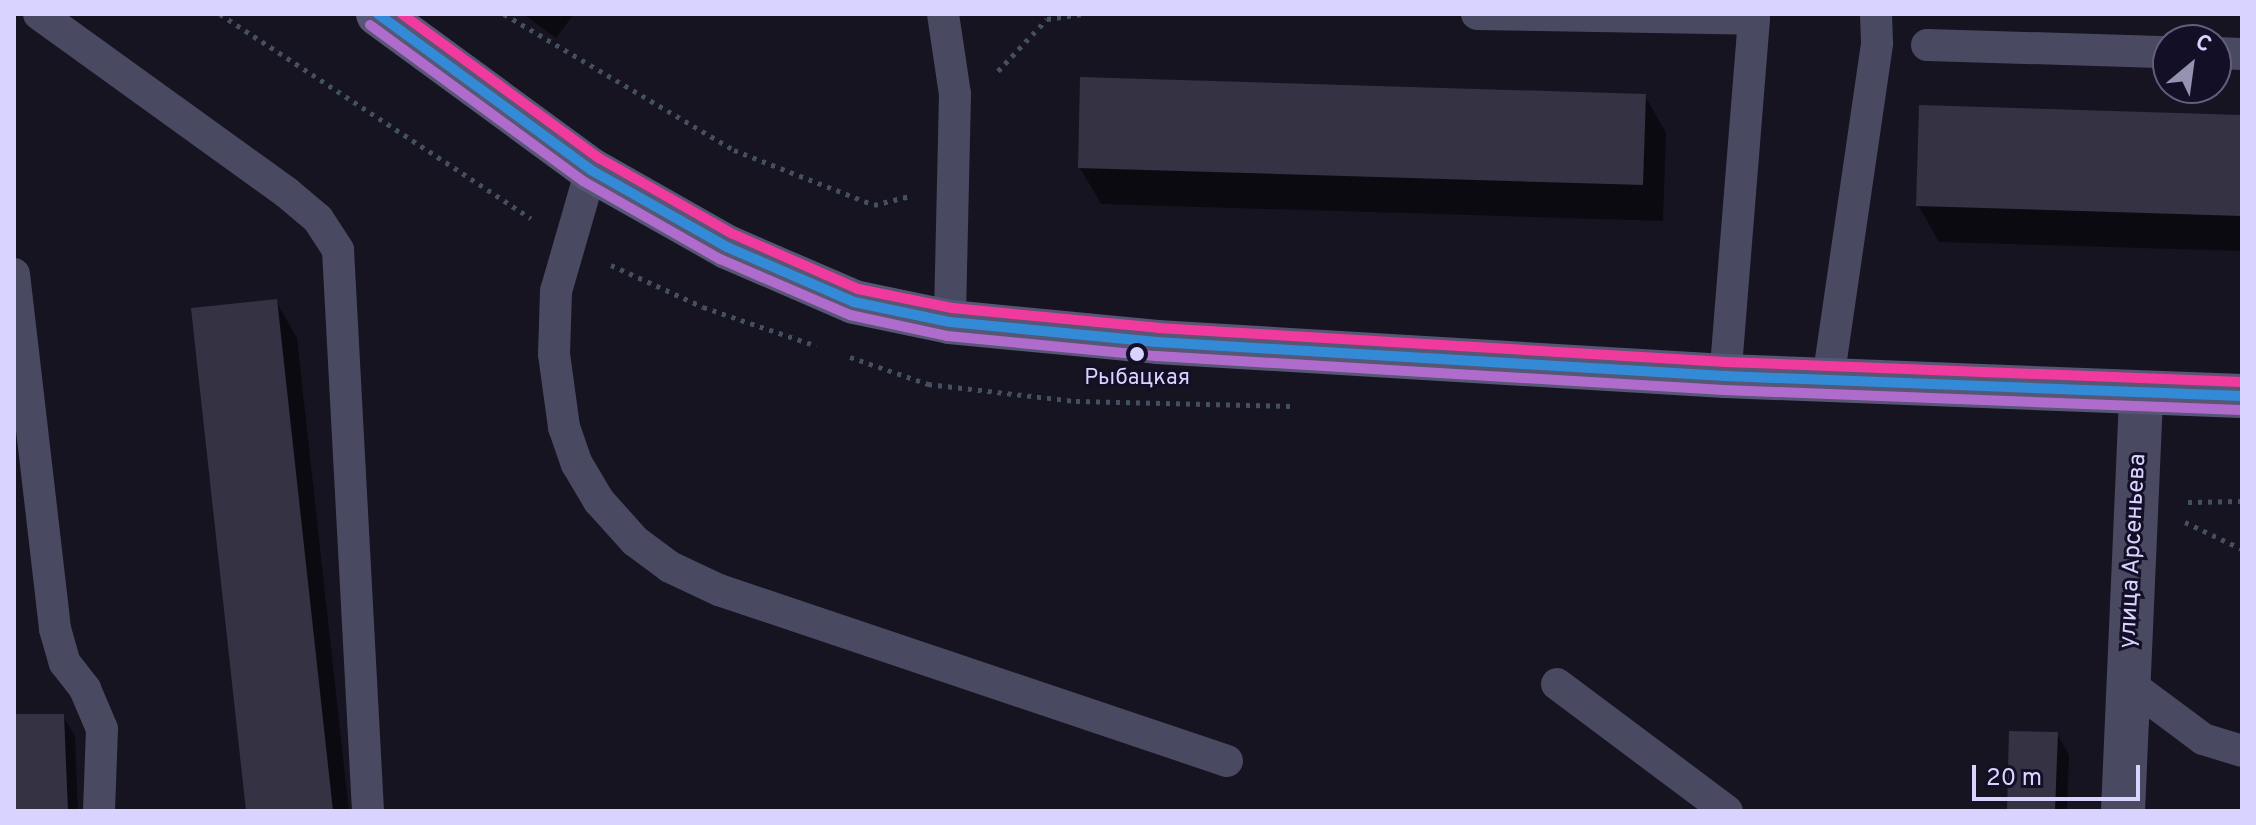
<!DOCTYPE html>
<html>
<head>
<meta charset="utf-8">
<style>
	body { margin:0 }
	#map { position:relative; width:2256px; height:825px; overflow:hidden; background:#161421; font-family:Overpass,sans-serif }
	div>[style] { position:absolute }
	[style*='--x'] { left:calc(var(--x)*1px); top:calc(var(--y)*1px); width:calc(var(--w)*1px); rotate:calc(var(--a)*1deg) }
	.shadow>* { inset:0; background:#0007 }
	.building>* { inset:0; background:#343243 }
	.path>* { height:5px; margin-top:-2.5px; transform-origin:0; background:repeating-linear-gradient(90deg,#44505f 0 4px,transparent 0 10px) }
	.service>* { height:32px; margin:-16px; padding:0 16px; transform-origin:16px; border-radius:16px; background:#4a4962 }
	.minor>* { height:44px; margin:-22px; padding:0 22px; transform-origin:22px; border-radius:22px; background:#4a4962 }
	.secondary>* { height:44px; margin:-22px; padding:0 22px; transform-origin:22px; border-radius:22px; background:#575674 }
	.bus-1>* { height:10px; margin:-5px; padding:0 5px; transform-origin:5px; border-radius:5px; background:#338bd7 }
	.bus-2>* { height:10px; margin:-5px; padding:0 5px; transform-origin:5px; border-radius:5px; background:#b06ccc }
	.bus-3>* { height:10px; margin:-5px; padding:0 5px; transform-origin:5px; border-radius:5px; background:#f13a9d }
	.dots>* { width:22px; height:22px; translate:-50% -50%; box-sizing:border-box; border:4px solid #130f26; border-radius:50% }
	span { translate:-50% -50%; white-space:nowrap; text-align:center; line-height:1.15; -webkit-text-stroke:6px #130f26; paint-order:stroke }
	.bus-label { font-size:22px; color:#d9d4ff }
	.street-label { font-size:24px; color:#d9d4ff }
	.frame { position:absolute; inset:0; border:16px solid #d9d4ff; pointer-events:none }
	.north { position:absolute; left:2152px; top:24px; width:80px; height:80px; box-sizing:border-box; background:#130f26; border:2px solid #625e7d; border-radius:50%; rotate:29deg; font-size:22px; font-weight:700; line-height:32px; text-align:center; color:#d9d4ff }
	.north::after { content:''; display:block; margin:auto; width:28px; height:36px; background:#9591b1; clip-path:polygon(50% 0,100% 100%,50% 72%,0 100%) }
	.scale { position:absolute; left:1972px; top:765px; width:168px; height:36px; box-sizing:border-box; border:4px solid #d9d4ff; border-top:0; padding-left:10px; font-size:24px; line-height:28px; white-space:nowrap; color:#d9d4ff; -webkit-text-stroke:6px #130f26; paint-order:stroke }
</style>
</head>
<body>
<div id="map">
	<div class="shadow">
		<div style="clip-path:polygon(523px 14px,574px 14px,556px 38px)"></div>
		<div style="clip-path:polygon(1645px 96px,1666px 133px,1663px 221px,1101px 204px,1080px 168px)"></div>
		<div style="clip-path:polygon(2242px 117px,2242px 251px,1939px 242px,1918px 205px)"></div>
		<div style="clip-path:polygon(276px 301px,297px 338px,349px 811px,248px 811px)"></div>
		<div style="clip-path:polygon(14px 716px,63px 716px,75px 736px,78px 811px,14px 811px)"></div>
		<div style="clip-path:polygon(2057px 734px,2069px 755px,2067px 811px,2009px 811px)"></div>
	</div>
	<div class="building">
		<div style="clip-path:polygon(1080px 77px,1646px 94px,1643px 185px,1078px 168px)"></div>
		<div style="clip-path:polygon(1919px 105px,2242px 115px,2242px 216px,1916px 206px)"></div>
		<div style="clip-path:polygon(277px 299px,333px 811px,246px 811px,191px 308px)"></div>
		<div style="clip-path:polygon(14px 714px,64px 714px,68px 811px,14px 811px)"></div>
		<div style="clip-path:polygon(2009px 731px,2058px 732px,2055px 811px,2007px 811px)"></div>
	</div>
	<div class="path">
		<div style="--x:220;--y:14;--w:372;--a:33.3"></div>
		<div style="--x:504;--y:14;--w:267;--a:30.6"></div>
		<div style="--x:734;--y:150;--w:150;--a:21.4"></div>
		<div style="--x:874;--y:205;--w:37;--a:-14"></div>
		<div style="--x:998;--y:71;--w:71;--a:-46.7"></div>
		<div style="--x:1047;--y:19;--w:34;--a:-8"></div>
		<div style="--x:611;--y:265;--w:101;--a:24.5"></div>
		<div style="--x:703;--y:307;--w:120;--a:18.9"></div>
		<div style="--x:850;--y:357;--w:83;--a:19.1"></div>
		<div style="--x:928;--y:384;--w:149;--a:6.6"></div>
		<div style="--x:1076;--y:401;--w:218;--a:1.3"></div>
		<div style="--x:2188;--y:502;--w:54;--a:-1.1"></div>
		<div style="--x:2185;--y:522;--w:63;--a:25.3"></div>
	</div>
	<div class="service">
		<div style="--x:39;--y:14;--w:304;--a:35.8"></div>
		<div style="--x:286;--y:192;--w:42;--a:40.2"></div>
		<div style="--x:318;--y:219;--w:37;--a:57"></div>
		<div style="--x:338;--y:250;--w:562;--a:86.94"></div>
		<div style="--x:943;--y:14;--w:81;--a:81.5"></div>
		<div style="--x:955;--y:94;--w:228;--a:91.3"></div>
		<div style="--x:1477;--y:14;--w:277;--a:1"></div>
		<div style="--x:1754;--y:19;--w:358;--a:94.6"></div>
		<div style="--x:1927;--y:45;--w:241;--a:1.7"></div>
		<div style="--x:2216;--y:53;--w:26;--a:2"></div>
		<div style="--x:591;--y:170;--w:126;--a:106.1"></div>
		<div style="--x:556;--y:291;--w:63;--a:91.8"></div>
		<div style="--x:554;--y:354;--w:74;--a:82.2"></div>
		<div style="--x:564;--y:427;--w:39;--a:71"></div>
		<div style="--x:577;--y:464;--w:43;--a:59.3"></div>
		<div style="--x:599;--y:501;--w:54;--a:48"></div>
		<div style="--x:635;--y:541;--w:44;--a:36.6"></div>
		<div style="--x:670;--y:567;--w:54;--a:25.1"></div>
		<div style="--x:719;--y:590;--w:536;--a:18.6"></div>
		<div style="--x:14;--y:274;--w:357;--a:83.4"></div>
		<div style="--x:55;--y:629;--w:35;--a:74"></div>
		<div style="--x:65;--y:663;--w:33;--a:52"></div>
		<div style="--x:85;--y:689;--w:43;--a:67"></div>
		<div style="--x:102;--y:729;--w:82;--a:92.1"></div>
		<div style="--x:1828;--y:380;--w:341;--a:-81.7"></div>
		<div style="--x:1877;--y:43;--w:29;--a:-92"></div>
		<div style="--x:2128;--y:683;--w:94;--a:36.7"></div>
		<div style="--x:2203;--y:739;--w:41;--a:17.1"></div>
		<div style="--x:1557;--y:684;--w:212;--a:36.8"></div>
	</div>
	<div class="minor">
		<div style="--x:2123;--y:811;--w:418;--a:-87.5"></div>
	</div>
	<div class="secondary">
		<div style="--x:378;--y:14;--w:264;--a:36.2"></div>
		<div style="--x:591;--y:170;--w:156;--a:29.5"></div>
		<div style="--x:727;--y:247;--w:138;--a:23.4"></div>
		<div style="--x:854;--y:302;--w:98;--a:11.8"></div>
		<div style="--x:950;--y:322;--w:208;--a:5.5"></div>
		<div style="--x:1157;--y:342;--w:569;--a:3.43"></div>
		<div style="--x:1725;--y:376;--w:517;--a:2.22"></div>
	</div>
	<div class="bus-1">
		<div style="--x:378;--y:14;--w:264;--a:36.2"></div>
		<div style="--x:591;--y:170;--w:156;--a:29.5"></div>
		<div style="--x:727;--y:247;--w:138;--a:23.4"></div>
		<div style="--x:854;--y:302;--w:98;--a:11.8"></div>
		<div style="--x:950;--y:322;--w:208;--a:5.5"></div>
		<div style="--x:1157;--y:342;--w:569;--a:3.43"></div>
		<div style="--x:1725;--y:376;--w:517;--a:2.22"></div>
	</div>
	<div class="bus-2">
		<div style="--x:370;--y:25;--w:264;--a:36.2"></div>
		<div style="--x:583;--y:181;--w:158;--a:29.7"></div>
		<div style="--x:720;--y:259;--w:142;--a:23.3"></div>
		<div style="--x:850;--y:315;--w:99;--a:12.2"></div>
		<div style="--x:947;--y:336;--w:210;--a:5.5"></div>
		<div style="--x:1156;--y:356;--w:569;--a:3.43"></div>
		<div style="--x:1724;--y:390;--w:517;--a:2.22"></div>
	</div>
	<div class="bus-3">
		<div style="--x:402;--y:14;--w:244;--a:36.2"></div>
		<div style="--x:599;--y:158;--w:154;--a:29.6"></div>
		<div style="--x:733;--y:234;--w:137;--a:23.7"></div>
		<div style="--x:858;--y:289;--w:96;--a:11.4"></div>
		<div style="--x:952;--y:308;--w:207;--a:5.5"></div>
		<div style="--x:1158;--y:328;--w:569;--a:3.43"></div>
		<div style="--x:1726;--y:362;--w:516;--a:2.22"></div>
	</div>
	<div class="dots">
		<div style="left:1137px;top:354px;background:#d9d4ff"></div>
	</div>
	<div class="bus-label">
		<span style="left:1137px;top:379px">Рыбацкая</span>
	</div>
	<div class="street-label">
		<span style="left:2134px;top:551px;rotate:-87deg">улица Арсеньева</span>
	</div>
	<div class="frame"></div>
	<div class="north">С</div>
	<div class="scale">20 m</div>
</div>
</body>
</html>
